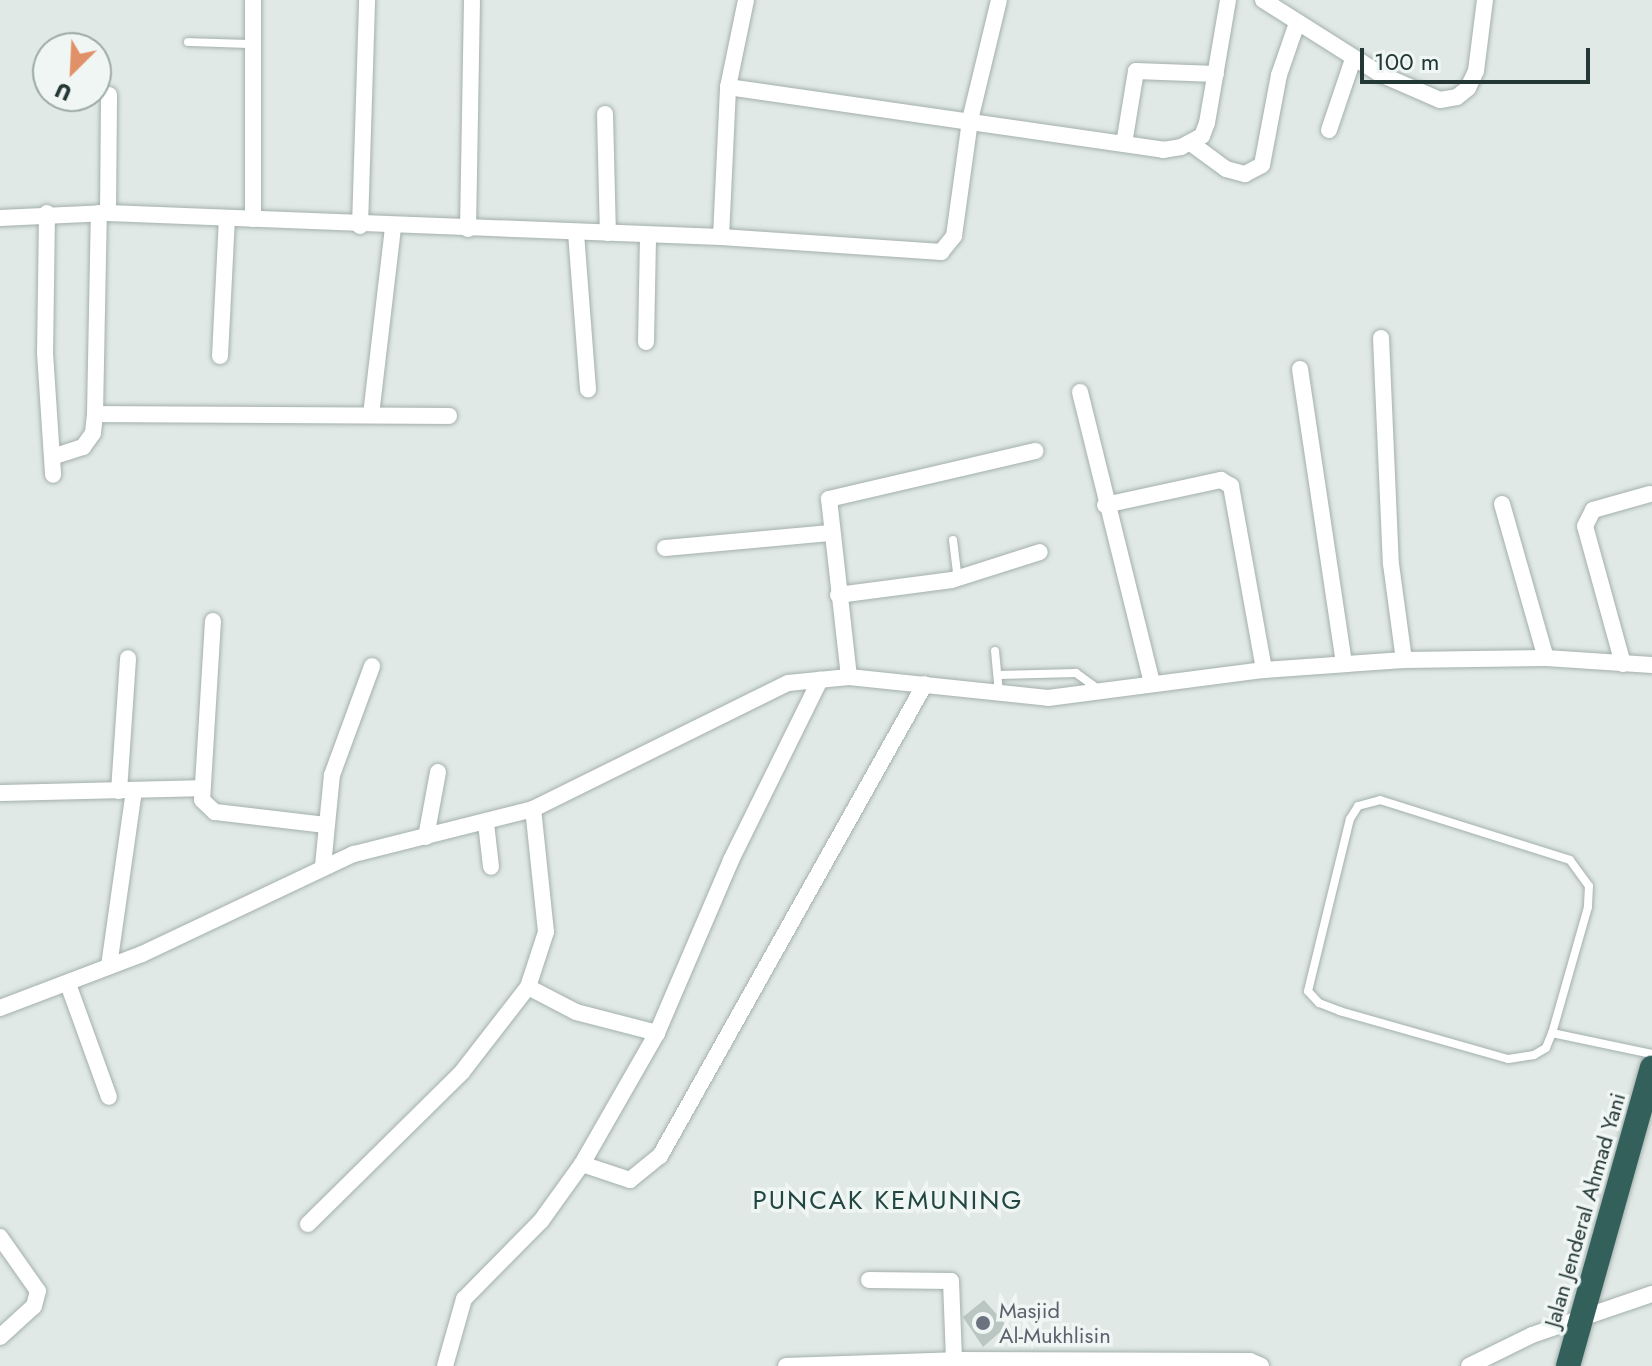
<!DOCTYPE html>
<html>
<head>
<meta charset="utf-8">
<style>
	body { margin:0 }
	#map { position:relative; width:1652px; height:1366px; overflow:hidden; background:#e0e9e6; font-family:Jost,sans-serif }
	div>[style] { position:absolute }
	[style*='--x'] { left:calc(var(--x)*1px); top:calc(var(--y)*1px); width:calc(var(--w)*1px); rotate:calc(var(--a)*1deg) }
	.building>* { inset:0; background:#b9c6c2 }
	.roads { filter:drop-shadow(0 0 2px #a4b0ad) drop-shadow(0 0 2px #a4b0ad) }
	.lane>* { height:8px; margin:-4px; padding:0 4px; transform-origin:4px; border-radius:4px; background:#fff }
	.street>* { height:16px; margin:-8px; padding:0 8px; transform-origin:8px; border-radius:8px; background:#fff }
	.highway>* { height:24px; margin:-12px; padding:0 12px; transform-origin:12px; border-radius:12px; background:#33605b }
	.dots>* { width:22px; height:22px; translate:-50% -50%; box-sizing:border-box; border:4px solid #f0f6f4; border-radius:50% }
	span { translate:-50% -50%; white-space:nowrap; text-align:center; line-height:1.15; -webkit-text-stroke:7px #f0f6f4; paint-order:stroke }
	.street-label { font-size:22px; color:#233734 }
	.worship-label { font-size:22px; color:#5b616d }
	.left { translate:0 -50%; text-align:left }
	.quarter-label { font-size:26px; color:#224742; letter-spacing:2px }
	.north { position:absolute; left:32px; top:32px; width:80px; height:80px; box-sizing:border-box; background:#f0f6f4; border:2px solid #9eaaa7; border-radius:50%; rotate:204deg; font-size:22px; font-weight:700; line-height:32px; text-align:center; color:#233734 }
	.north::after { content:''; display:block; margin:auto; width:28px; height:36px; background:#e19167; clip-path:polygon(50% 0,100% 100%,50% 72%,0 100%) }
	.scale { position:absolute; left:1360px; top:48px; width:230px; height:36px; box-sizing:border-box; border:4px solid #233734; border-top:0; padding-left:10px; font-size:24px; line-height:28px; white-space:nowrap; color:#233734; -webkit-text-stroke:6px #f0f6f4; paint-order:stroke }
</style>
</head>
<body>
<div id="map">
	<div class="building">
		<div style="clip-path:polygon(984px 1300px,1007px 1326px,983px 1347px,963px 1317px)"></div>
	</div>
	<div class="roads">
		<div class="lane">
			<div style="--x:188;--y:42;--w:64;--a:1.8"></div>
			<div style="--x:953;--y:540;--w:38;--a:83"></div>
			<div style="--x:995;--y:651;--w:42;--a:84.6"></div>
			<div style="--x:998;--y:675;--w:78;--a:-1.5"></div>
			<div style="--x:1076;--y:673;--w:29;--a:36"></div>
			<div style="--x:1552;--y:1033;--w:16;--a:112"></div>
			<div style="--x:1546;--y:1048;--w:14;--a:150"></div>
			<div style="--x:1534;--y:1055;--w:26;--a:171"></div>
			<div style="--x:1508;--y:1059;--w:175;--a:-164.1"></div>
			<div style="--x:1340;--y:1011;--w:22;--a:-159"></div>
			<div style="--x:1319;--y:1003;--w:16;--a:-133"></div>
			<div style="--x:1308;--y:991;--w:177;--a:-76.3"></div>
			<div style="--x:1350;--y:819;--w:15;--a:-58"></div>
			<div style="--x:1358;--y:806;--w:23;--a:-15"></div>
			<div style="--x:1380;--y:800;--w:199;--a:17.5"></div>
			<div style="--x:1570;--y:860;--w:32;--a:54"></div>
			<div style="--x:1589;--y:886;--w:21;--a:93"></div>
			<div style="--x:1588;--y:907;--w:131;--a:105.9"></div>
			<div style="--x:1552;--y:1033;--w:102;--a:11.9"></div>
		</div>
		<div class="street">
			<div style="--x:1263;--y:0;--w:138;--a:32.3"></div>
			<div style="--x:1380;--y:74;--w:65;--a:23.4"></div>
			<div style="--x:1440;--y:100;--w:17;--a:-10"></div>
			<div style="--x:1457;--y:97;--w:14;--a:-39"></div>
			<div style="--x:1468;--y:88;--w:19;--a:-65"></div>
			<div style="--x:1476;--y:71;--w:72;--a:-82.8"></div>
			<div style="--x:728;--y:87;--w:440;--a:8.2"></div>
			<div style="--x:1163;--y:150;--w:18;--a:-9"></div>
			<div style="--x:1181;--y:147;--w:24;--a:-28"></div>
			<div style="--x:1202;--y:136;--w:14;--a:-69"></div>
			<div style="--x:1207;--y:123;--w:125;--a:-80.3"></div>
			<div style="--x:605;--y:114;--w:119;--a:88.6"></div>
			<div style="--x:1329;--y:130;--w:75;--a:-71.3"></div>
			<div style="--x:1124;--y:144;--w:74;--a:-80.7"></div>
			<div style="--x:1136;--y:71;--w:80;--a:2.1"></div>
			<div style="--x:1192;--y:144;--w:42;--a:36.3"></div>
			<div style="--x:1226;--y:169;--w:20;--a:15"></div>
			<div style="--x:1245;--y:174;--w:19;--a:-28"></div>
			<div style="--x:1262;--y:165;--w:92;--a:-79.3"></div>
			<div style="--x:1279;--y:75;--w:55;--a:-70.9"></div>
			<div style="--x:47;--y:213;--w:140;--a:90.8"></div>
			<div style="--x:45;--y:353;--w:122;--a:86.2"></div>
			<div style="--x:108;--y:213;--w:118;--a:-89.5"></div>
			<div style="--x:0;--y:218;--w:108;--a:-2.7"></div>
			<div style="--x:108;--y:213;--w:613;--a:2.24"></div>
			<div style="--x:721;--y:237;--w:221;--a:3.9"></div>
			<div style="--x:941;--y:252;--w:21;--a:-51"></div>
			<div style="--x:954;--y:236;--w:117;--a:-82.1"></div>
			<div style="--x:970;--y:120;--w:123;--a:-76.4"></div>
			<div style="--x:253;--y:219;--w:219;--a:-90"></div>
			<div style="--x:360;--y:226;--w:226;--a:-88.2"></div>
			<div style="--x:468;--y:229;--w:228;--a:-89"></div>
			<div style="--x:576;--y:233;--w:157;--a:85.6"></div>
			<div style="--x:721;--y:237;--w:150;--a:-87.3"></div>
			<div style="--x:728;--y:87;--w:89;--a:-78.3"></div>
			<div style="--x:1381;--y:338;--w:226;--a:87.5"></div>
			<div style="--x:1391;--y:564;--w:97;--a:82.3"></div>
			<div style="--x:646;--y:342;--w:107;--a:-88.9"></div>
			<div style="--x:220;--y:356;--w:138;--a:-87.1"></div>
			<div style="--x:1300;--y:369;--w:298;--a:81.5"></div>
			<div style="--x:1080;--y:392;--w:300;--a:76.1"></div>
			<div style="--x:95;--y:414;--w:201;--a:-88.9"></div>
			<div style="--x:371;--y:415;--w:189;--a:-83.3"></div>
			<div style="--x:52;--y:457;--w:33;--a:-18"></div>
			<div style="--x:83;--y:447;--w:17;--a:-54"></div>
			<div style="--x:93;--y:433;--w:19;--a:-84"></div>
			<div style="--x:95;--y:414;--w:354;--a:0.3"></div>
			<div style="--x:1502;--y:504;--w:160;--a:74.1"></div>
			<div style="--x:1105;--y:505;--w:119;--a:-12.2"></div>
			<div style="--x:1221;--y:480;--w:12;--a:31"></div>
			<div style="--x:1231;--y:486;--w:187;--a:79.8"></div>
			<div style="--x:665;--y:548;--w:166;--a:-5.2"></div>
			<div style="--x:838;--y:595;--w:115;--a:-7.5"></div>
			<div style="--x:952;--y:580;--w:92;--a:-17.7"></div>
			<div style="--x:213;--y:621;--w:179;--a:93.5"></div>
			<div style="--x:202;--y:800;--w:18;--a:43"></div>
			<div style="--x:215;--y:812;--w:112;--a:6.7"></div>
			<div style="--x:1623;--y:664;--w:143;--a:-105.4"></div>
			<div style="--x:1585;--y:526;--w:18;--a:-63"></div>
			<div style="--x:1593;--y:510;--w:59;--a:-15.7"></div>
			<div style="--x:849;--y:677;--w:179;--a:-96.4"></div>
			<div style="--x:829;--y:499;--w:212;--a:-13.1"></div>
			<div style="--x:119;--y:791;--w:133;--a:-86.1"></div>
			<div style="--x:0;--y:793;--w:200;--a:-1.4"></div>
			<div style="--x:486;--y:823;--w:44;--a:83.5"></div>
			<div style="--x:426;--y:837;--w:66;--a:-79.5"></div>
			<div style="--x:323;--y:866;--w:91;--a:-84.4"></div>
			<div style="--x:332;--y:775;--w:116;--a:-69.8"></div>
			<div style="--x:109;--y:966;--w:177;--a:-81.9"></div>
			<div style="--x:68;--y:984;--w:120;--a:70.1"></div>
			<div style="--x:528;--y:987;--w:54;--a:27.5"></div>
			<div style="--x:576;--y:1012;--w:84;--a:14.5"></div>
			<div style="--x:0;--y:1008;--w:152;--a:-20.8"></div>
			<div style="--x:142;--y:954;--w:234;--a:-25.3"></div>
			<div style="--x:354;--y:854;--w:185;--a:-14.1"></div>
			<div style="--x:533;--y:809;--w:284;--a:-26.3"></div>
			<div style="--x:788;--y:683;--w:61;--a:-5.6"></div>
			<div style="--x:849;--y:677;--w:200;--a:6"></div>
			<div style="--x:1048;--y:698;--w:218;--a:-7.4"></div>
			<div style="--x:1264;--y:670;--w:140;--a:-4.1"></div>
			<div style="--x:1404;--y:660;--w:142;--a:-0.8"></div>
			<div style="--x:1546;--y:658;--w:106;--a:3.8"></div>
			<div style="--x:582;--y:1164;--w:51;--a:18.4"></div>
			<div style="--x:630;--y:1180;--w:38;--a:-39"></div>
			<div style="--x:660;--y:1156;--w:541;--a:-60.69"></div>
			<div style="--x:308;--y:1224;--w:216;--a:-44.6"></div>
			<div style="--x:462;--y:1072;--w:108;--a:-52.2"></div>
			<div style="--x:528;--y:987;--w:58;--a:-71.9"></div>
			<div style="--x:546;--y:932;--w:124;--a:-96"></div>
			<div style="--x:0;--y:1237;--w:66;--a:54.9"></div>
			<div style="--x:38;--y:1291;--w:16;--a:105"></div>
			<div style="--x:34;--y:1306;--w:46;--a:137.6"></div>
			<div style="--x:869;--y:1280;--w:82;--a:0.7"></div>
			<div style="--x:951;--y:1281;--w:79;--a:87.8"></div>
			<div style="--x:445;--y:1366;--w:70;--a:-74.2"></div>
			<div style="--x:464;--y:1299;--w:110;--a:-45.4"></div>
			<div style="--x:541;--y:1221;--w:70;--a:-54.3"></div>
			<div style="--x:582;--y:1164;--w:151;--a:-60.2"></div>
			<div style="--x:657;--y:1033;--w:188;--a:-66.8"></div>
			<div style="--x:731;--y:860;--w:201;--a:-63.7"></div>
			<div style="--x:786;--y:1366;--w:168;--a:-2"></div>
			<div style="--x:954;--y:1360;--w:296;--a:0.2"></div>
			<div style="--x:1250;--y:1361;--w:12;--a:24"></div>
			<div style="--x:1469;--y:1366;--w:70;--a:-26.2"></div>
			<div style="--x:1532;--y:1335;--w:127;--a:-18.9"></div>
		</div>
		<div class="highway">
			<div style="--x:1568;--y:1366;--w:310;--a:-74.3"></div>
		</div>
	</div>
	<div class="dots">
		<div style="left:983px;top:1323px;background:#6b7280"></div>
	</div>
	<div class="street-label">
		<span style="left:1585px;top:1210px;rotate:-74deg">Jalan Jenderal Ahmad Yani</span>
	</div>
	<div class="worship-label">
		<span class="left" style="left:999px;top:1323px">Masjid<br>Al-Mukhlisin</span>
	</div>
	<div class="quarter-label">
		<span style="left:888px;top:1201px">PUNCAK KEMUNING</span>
	</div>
	<div class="north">U</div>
	<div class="scale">100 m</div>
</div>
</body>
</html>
